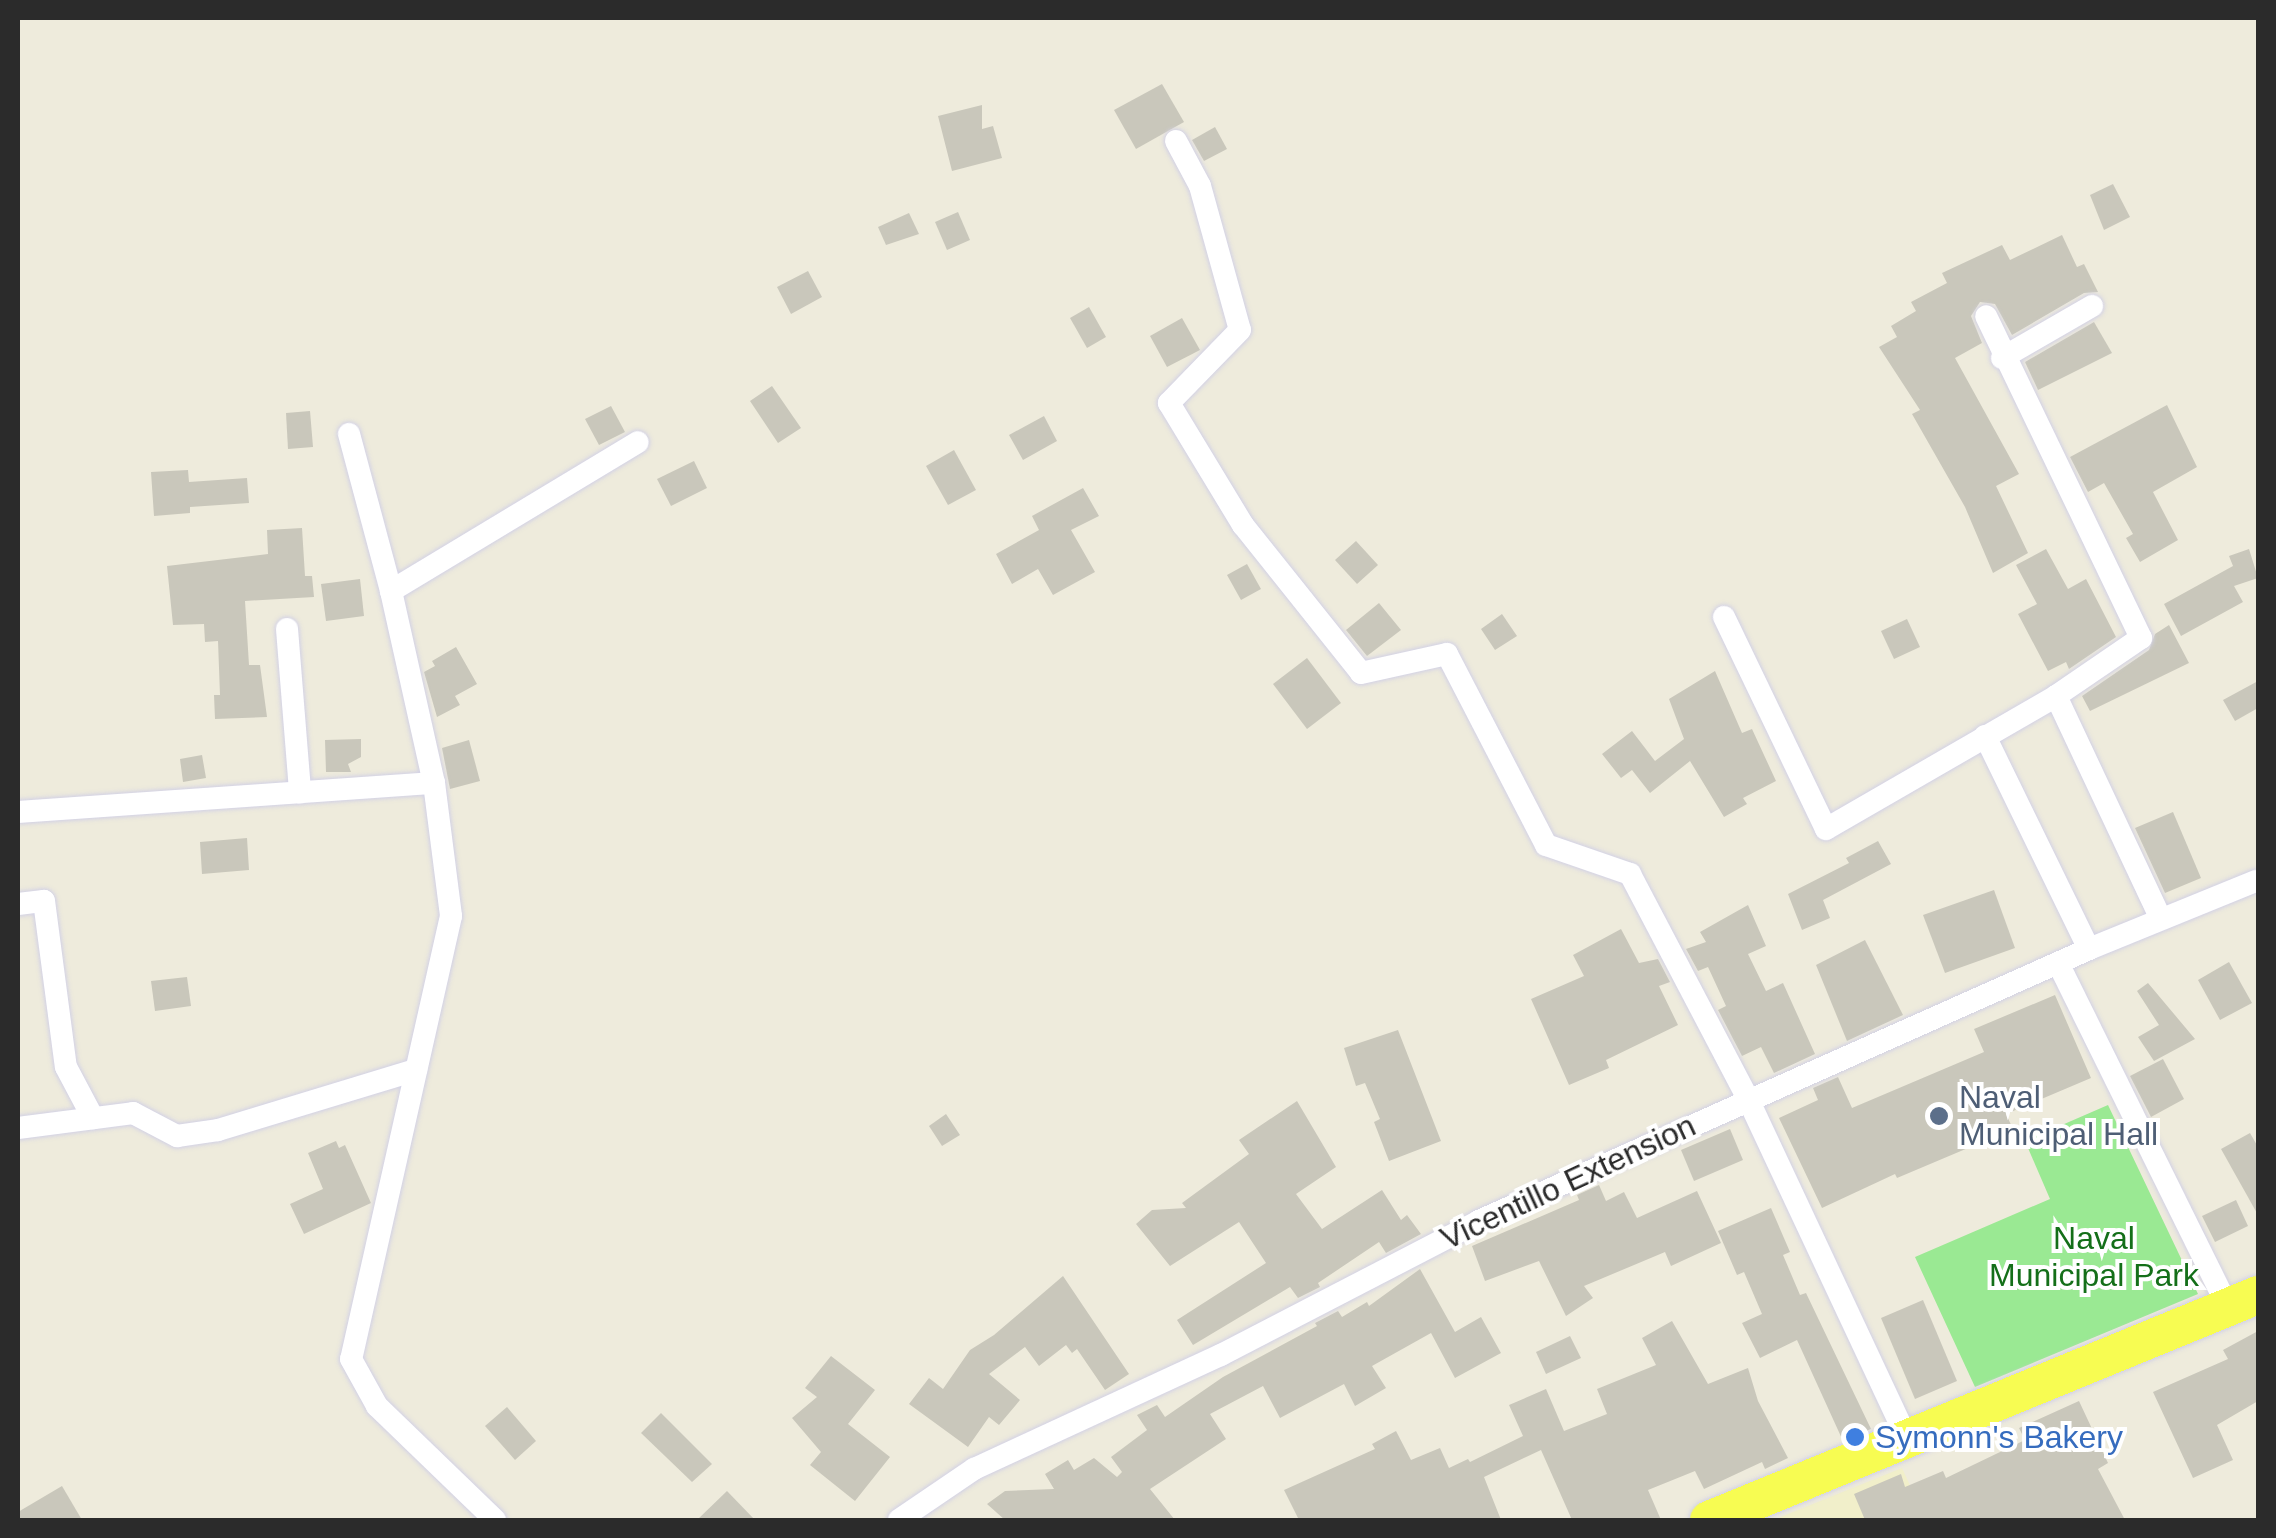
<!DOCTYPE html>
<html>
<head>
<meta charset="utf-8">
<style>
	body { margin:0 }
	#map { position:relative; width:2276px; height:1538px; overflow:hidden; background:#eeebdc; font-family:Arial,sans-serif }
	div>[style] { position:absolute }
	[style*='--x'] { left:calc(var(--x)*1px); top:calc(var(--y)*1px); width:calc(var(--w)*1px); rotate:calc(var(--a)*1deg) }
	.education>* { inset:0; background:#f1efca }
	.green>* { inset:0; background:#9ae993 }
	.building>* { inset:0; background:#c9c7bb }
	.roads { filter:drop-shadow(0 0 2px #d2d1e5) drop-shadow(0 0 2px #d2d1e5) }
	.street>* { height:22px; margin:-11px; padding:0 11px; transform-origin:11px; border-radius:11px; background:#fff }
	.primary>* { height:38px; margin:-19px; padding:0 19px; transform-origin:19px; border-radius:19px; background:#f7fc52 }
	.dots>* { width:28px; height:28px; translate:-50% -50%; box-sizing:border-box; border:5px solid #fff; border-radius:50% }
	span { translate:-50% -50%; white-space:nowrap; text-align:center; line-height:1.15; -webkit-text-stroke:8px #fff; paint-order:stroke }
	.service-label { font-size:32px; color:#4e5e75 }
	.left { translate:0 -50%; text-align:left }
	.street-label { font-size:32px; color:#2b2b2b }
	.park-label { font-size:32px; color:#146f19 }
	.shop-label { font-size:32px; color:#366cbe }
	.frame { position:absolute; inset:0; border:20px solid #2b2b2b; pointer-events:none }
</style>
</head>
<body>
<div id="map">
	<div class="education">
		<div style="clip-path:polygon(1902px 1468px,1926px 1520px,1773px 1520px)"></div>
	</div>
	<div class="green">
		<div style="clip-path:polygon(2108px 1105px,2198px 1294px,1975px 1387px,1915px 1257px,2050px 1199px,2025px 1141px)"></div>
	</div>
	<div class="building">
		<div style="clip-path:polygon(1162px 84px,1184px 122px,1136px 149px,1114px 110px)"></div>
		<div style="clip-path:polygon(982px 105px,982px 129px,993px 126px,1002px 158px,952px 171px,938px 116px)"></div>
		<div style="clip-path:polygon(1215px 127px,1227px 149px,1204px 161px,1192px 140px)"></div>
		<div style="clip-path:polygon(2113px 184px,2130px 217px,2104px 230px,2090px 195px)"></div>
		<div style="clip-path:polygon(958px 212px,970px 240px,947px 250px,935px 222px)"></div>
		<div style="clip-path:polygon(909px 213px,919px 234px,886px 245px,878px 227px)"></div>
		<div style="clip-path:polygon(2062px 235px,2077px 267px,2084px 264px,2098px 292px,2084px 293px,2012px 335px,1995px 304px,1980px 302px,1971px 316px,1982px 343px,1955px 358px,2019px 474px,1996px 486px,2028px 553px,1993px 573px,1965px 507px,1912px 414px,1920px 410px,1879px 347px,1897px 337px,1891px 326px,1916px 311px,1911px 302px,1947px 283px,1942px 273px,2002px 245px,2010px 260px)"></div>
		<div style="clip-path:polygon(808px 271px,822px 297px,791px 314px,777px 287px)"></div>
		<div style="clip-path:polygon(1089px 307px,1106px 337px,1087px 348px,1070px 318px)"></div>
		<div style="clip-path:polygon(1182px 318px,1200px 350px,1167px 367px,1150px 336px)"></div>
		<div style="clip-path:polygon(2094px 322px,2112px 353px,2038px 390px,2025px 362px)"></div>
		<div style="clip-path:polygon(772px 386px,801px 428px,778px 443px,750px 401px)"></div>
		<div style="clip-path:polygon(2167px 405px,2197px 467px,2153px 492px,2178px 540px,2140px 562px,2126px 538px,2133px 534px,2104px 483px,2088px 492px,2070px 457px)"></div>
		<div style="clip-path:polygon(611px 406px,625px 432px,599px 445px,585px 419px)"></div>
		<div style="clip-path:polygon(310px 411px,313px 447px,288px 449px,286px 413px)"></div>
		<div style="clip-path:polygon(1044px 416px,1057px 441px,1023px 460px,1009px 435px)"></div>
		<div style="clip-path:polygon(954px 450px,976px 490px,948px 505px,926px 466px)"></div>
		<div style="clip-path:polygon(694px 461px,707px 488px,671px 506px,657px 479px)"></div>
		<div style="clip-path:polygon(188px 470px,189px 482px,247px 478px,249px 503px,190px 507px,190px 513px,154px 516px,151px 472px)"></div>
		<div style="clip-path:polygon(1083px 488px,1099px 516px,1071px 530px,1095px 572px,1053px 595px,1038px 569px,1012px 584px,996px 554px,1039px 530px,1032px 516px)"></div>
		<div style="clip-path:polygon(302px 528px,305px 576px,312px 576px,314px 597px,245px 601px,249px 665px,260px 665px,267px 717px,215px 719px,214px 695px,220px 695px,218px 641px,205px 642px,204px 624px,173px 625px,167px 566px,268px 554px,267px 530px)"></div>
		<div style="clip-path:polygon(1356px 541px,1378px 565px,1357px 584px,1335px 560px)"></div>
		<div style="clip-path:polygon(2046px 549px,2068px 589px,2086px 579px,2116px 637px,2069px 669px,2066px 662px,2048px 671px,2018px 614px,2037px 604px,2016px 565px)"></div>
		<div style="clip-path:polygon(2249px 549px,2258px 578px,2234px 586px,2243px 602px,2181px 636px,2164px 604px,2233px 566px,2229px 556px)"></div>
		<div style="clip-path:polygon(1247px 564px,1261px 589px,1241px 600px,1227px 575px)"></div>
		<div style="clip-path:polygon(360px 579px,364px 616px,326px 621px,321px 584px)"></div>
		<div style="clip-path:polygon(1379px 603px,1401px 630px,1367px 656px,1346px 630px)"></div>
		<div style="clip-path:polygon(1502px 614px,1517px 636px,1495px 650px,1481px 629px)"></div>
		<div style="clip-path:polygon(1907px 619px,1920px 647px,1894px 659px,1881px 631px)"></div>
		<div style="clip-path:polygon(2169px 625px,2189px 663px,2090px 711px,2082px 696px,2149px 650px,2155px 634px)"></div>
		<div style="clip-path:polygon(456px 647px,477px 684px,455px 696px,460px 705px,437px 717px,424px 672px,435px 666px,432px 661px)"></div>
		<div style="clip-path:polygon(1307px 658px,1341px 703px,1307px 729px,1273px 684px)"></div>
		<div style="clip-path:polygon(1715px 671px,1742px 733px,1752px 729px,1776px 781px,1743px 798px,1747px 804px,1724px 817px,1690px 761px,1650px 793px,1632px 770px,1621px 778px,1602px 754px,1632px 731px,1655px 761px,1684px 739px,1669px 699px)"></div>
		<div style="clip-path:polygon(2258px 681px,2258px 708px,2235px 721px,2223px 700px)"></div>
		<div style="clip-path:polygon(361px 739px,361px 757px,348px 764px,351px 772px,326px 772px,325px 740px)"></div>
		<div style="clip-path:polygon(469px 740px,480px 781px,450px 789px,442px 748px)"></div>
		<div style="clip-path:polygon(202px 755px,206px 778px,183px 782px,180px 759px)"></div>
		<div style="clip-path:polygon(2173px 812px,2201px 878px,2165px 893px,2135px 828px)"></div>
		<div style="clip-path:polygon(247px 838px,249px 870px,202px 874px,200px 842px)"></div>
		<div style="clip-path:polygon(1878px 841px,1891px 864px,1823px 900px,1830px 918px,1802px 930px,1788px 894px,1849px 863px,1846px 858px)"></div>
		<div style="clip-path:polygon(1994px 890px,2015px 948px,1945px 973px,1923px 915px)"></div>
		<div style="clip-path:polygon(1748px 905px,1766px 946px,1748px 954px,1766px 991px,1783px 983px,1815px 1054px,1774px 1073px,1761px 1047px,1742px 1056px,1718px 1010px,1726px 1006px,1708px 967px,1698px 971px,1686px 949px,1706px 942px,1700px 932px)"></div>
		<div style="clip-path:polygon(1621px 929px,1639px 963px,1658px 959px,1670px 982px,1659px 986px,1678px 1025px,1606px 1060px,1609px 1068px,1569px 1085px,1531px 999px,1584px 976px,1573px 955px)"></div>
		<div style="clip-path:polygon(1865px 940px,1903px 1015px,1847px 1041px,1816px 965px)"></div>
		<div style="clip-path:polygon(2229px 962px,2252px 1003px,2220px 1020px,2198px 980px)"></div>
		<div style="clip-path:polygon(187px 977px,191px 1006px,155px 1011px,151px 981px)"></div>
		<div style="clip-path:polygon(2148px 983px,2195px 1039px,2154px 1061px,2138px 1037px,2159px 1025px,2137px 991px)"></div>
		<div style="clip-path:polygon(2055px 995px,2091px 1078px,2006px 1114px,2013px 1129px,1897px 1178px,1895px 1174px,1822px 1208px,1779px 1118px,1818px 1100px,1813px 1088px,1838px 1077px,1852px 1108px,1984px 1052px,1974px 1029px)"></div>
		<div style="clip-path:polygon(1398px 1030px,1441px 1141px,1389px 1161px,1374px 1122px,1380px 1119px,1365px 1083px,1356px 1086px,1344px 1048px)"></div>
		<div style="clip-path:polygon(2163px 1059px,2184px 1099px,2151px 1117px,2130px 1076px)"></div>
		<div style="clip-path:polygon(1297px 1101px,1336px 1167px,1296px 1194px,1322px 1229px,1382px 1190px,1401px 1220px,1407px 1215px,1421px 1234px,1386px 1253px,1379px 1242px,1318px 1283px,1320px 1287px,1298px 1298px,1290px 1287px,1193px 1345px,1177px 1320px,1266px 1263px,1239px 1222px,1170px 1266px,1136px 1224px,1152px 1210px,1186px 1208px,1182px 1203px,1249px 1154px,1239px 1140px)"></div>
		<div style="clip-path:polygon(946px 1114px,960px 1135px,942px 1146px,929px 1126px)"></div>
		<div style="clip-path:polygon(1730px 1129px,1743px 1160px,1694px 1181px,1681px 1150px)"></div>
		<div style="clip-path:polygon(2250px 1133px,2258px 1147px,2258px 1215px,2221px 1149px)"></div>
		<div style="clip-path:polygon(336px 1141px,339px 1148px,345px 1145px,371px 1203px,304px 1234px,290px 1204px,323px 1189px,308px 1153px)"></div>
		<div style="clip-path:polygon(1599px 1185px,1606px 1201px,1624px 1192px,1637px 1218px,1697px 1191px,1721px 1243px,1671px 1266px,1665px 1252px,1584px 1286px,1593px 1298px,1566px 1316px,1539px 1261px,1485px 1281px,1472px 1246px,1579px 1200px,1577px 1195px)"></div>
		<div style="clip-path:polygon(2236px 1200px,2248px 1226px,2215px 1242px,2202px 1216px)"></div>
		<div style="clip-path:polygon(1771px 1208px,1790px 1252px,1783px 1255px,1800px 1295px,1806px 1293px,1871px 1429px,1843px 1441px,1797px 1340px,1760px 1358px,1742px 1323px,1762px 1314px,1744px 1272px,1737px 1275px,1718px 1231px)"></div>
		<div style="clip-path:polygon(1420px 1269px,1455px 1332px,1481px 1317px,1501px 1353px,1455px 1378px,1431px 1333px,1372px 1366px,1386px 1388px,1355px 1406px,1344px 1384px,1280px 1418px,1263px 1386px,1210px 1414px,1226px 1439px,1150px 1489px,1175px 1520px,1005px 1520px,987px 1504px,1005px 1491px,1054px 1489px,1045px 1474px,1068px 1460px,1074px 1470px,1094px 1458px,1117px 1477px,1122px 1472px,1111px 1457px,1147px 1430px,1137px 1415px,1157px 1405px,1165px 1417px,1223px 1377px,1317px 1326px,1315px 1323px,1338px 1311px,1342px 1317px,1367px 1302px,1369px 1306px)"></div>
		<div style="clip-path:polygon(1063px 1276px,1129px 1374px,1105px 1390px,1077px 1349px,1072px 1353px,1066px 1345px,1039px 1366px,1025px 1347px,989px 1374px,1020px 1400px,999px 1425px,989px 1417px,968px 1447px,909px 1404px,929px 1378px,943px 1389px,970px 1350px,994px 1335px)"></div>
		<div style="clip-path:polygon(1923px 1300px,1957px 1381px,1915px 1399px,1881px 1318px)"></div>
		<div style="clip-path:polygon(1672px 1321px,1708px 1384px,1748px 1368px,1758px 1401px,1788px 1458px,1765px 1469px,1762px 1462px,1704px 1489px,1695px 1471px,1648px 1490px,1661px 1520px,1572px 1520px,1541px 1450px,1484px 1477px,1501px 1520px,1299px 1520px,1284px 1490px,1375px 1449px,1372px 1444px,1396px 1431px,1411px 1460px,1440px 1448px,1449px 1468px,1468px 1459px,1470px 1462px,1523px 1436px,1509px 1405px,1546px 1389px,1564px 1431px,1607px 1414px,1597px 1389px,1656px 1365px,1642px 1338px)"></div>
		<div style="clip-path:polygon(2258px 1331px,2258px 1401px,2217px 1425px,2233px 1460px,2193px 1478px,2153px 1392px,2228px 1359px,2223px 1350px)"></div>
		<div style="clip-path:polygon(1570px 1336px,1581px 1358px,1546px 1374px,1536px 1352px)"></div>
		<div style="clip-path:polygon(831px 1356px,875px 1390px,848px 1424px,890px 1457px,855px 1501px,810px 1465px,821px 1452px,792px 1418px,817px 1397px,805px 1388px)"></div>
		<div style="clip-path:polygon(2079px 1401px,2108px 1463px,2098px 1469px,2125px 1520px,1865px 1520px,1854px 1494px,1901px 1474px,1905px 1487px,1943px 1471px,1946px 1478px,2025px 1440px,2019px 1428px)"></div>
		<div style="clip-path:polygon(507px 1407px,536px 1441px,515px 1460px,485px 1426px)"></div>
		<div style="clip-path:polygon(661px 1413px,712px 1464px,692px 1482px,641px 1433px)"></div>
		<div style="clip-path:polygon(62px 1486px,82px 1520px,18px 1520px,18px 1512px)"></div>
		<div style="clip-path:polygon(727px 1491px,755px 1520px,697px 1520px)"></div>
	</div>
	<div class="roads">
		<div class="street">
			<div style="--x:1176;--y:141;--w:51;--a:61.9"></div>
			<div style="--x:1200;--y:186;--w:149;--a:74.5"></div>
			<div style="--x:1240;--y:330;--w:102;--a:134.2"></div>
			<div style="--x:1169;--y:403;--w:143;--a:58.8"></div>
			<div style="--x:1243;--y:525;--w:189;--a:51.4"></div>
			<div style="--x:1361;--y:673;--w:88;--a:-12.5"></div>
			<div style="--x:1447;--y:654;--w:215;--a:62.6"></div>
			<div style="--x:1546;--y:845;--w:89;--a:19"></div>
			<div style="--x:1630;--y:874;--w:254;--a:62.3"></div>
			<div style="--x:1748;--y:1099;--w:375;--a:64.9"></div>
			<div style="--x:2002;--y:358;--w:104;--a:-30"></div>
			<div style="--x:349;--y:434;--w:163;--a:75"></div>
			<div style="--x:391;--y:591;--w:197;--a:77.4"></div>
			<div style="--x:434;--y:783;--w:134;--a:82.7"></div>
			<div style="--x:451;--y:916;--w:454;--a:102.7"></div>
			<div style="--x:351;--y:1359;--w:54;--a:61"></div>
			<div style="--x:377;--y:1406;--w:164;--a:44"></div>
			<div style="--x:391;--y:591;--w:288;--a:-31.1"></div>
			<div style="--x:1724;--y:617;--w:235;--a:64.3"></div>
			<div style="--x:1826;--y:829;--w:266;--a:-30"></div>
			<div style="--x:2056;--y:696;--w:103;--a:-34.3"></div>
			<div style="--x:2141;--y:638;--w:357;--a:-115.7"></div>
			<div style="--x:287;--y:629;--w:164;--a:85.4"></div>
			<div style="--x:2056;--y:696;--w:246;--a:64.8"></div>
			<div style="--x:1985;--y:736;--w:237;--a:64"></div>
			<div style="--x:18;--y:812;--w:417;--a:-4"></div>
			<div style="--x:18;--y:904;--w:26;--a:-7"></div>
			<div style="--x:44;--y:901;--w:167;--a:82.5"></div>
			<div style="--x:66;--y:1067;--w:58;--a:62.1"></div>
			<div style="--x:2058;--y:963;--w:384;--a:63.7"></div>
			<div style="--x:18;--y:1128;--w:116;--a:-7.4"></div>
			<div style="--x:133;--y:1113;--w:50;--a:27.6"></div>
			<div style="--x:177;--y:1136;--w:41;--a:-8.3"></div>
			<div style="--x:218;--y:1130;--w:207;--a:-16.9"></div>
			<div style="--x:899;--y:1520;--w:91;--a:-34.2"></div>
			<div style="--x:974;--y:1469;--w:272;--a:-24.8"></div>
			<div style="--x:1221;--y:1355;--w:291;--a:-27.4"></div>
			<div style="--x:1479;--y:1221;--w:668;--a:-24.03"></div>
			<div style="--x:2089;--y:949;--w:180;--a:-22.2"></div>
		</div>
		<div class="primary">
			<div style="--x:1709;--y:1520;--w:593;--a:-22.29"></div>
		</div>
	</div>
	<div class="dots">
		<div style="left:1939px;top:1116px;background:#5c6f8a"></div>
		<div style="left:1855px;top:1437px;background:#3f7fe0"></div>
	</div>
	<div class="service-label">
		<span class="left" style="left:1959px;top:1116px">Naval<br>Municipal Hall</span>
	</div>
	<div class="street-label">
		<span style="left:1568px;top:1182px;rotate:-25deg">Vicentillo Extension</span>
	</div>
	<div class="park-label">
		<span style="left:2094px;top:1257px">Naval<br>Municipal Park</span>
	</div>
	<div class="shop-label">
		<span class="left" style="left:1875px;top:1437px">Symonn's Bakery</span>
	</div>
	<div class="frame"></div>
</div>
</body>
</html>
